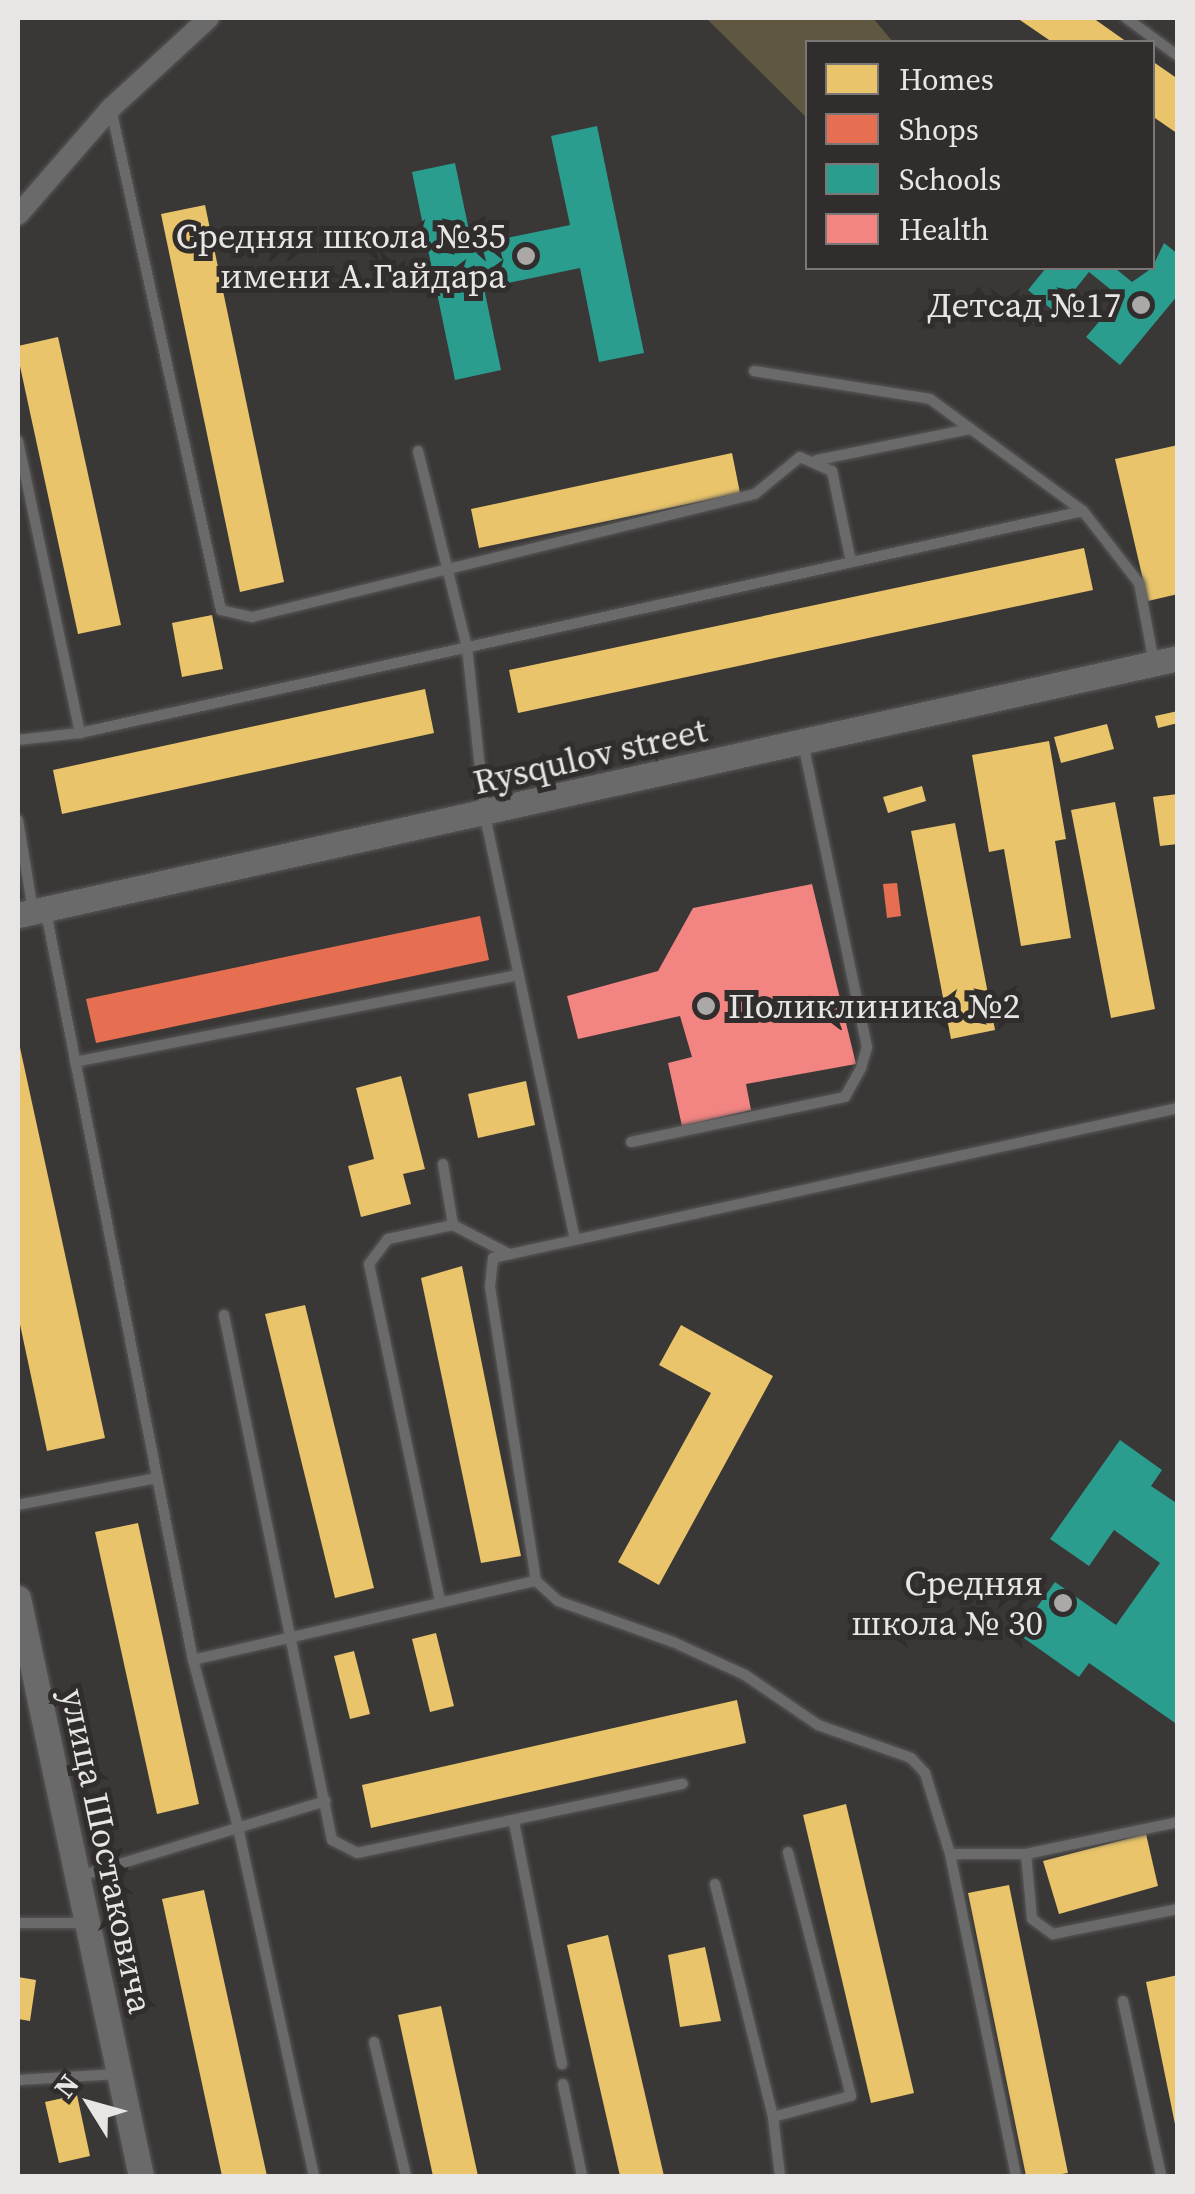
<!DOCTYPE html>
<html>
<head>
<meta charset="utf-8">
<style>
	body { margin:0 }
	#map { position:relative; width:1195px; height:2194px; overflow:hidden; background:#3a3837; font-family:"Source Serif 4",serif }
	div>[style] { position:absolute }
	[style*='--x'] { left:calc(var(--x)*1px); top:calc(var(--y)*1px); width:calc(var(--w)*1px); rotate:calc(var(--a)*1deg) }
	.green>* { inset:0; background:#5f5740 }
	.homes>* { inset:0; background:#e9c46a }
	.shops>* { inset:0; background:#e76f51 }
	.schools>* { inset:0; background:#2a9d8f }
	.health>* { inset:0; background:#f28482 }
	.roads { filter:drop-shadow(0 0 2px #595757) drop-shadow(0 0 2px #595757) }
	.service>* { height:10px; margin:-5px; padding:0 5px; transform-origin:5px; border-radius:5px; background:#6b6a6a }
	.minor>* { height:20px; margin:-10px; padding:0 10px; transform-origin:10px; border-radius:10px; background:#6b6a6a }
	.tertiary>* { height:25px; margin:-12.5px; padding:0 12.5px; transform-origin:12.5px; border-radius:12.5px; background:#6b6a6a }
	.dots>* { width:28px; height:28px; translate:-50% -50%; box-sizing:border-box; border:5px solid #302d2c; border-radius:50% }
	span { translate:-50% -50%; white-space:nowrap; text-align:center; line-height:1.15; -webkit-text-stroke:10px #302d2c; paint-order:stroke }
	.poi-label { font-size:35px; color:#e8e6e5 }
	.right { translate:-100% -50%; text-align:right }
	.left { translate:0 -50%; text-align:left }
	.street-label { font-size:35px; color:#e8e6e5 }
	.frame { position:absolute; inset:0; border:20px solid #e8e6e5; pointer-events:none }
	.legend { position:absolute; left:805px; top:40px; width:350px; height:230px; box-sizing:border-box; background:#302d2c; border:2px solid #7a7776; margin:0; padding:12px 18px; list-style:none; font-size:30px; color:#e8e6e5 }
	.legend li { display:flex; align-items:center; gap:20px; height:50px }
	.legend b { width:50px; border:2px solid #7a7776 }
	.north { position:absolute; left:40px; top:2054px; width:100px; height:100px; -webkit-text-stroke:8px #302d2c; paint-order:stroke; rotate:307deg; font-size:28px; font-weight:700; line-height:40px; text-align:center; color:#e8e6e5 }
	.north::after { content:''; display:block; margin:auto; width:35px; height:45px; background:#e8e6e5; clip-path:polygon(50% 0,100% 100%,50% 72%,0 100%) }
</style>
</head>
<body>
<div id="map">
	<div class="green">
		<div style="clip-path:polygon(706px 18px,873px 18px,893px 42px,808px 42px,807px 118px)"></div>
	</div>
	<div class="homes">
		<div style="clip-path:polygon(1017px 18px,1093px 18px,1127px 42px,1052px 42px)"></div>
		<div style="clip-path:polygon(1152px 61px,1178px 79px,1178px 134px,1152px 116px)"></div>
		<div style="clip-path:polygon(205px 205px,284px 582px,240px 592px,161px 214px)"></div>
		<div style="clip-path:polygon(58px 337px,121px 625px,78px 634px,18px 357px,18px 346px)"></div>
		<div style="clip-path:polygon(1178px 445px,1178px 594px,1148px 601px,1115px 459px)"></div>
		<div style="clip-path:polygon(732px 453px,740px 493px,479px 548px,471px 509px)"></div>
		<div style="clip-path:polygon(1084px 548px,1093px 590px,518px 713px,509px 670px)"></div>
		<div style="clip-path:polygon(212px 615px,223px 669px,182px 677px,172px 623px)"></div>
		<div style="clip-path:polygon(425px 689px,434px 733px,62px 814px,53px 770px)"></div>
		<div style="clip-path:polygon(1178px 711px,1178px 723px,1158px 728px,1155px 716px)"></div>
		<div style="clip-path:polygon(1107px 724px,1114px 749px,1061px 763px,1054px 737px)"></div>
		<div style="clip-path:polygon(1049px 741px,1066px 839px,1055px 841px,1071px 938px,1021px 946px,1004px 849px,989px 852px,972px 755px)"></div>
		<div style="clip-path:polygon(922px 786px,926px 801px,888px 813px,883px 797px)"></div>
		<div style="clip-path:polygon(1178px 794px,1178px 844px,1160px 846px,1153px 797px)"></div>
		<div style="clip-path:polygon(1115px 802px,1155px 1009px,1111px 1018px,1071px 810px)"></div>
		<div style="clip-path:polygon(955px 823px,995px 1030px,951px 1039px,911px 831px)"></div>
		<div style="clip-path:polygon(19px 1043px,105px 1438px,47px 1451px,18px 1315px)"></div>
		<div style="clip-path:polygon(401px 1076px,425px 1169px,403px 1174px,411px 1204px,361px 1217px,348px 1166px,374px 1159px,356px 1088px)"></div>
		<div style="clip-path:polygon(526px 1081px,535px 1125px,478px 1138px,468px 1094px)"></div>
		<div style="clip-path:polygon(462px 1266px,521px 1556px,481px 1563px,421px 1278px)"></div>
		<div style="clip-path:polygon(305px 1305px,374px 1588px,335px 1598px,265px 1314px)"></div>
		<div style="clip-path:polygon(681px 1325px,773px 1376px,659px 1585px,618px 1562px,711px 1393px,659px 1365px)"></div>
		<div style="clip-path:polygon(138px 1523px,199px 1804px,157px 1814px,95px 1532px)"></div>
		<div style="clip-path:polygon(436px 1633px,454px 1706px,430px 1712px,412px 1639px)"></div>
		<div style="clip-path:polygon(354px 1651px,370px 1714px,350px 1719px,334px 1656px)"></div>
		<div style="clip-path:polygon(737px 1700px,746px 1743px,371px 1828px,362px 1785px)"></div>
		<div style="clip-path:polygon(846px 1804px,914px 2093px,871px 2103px,803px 1815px)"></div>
		<div style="clip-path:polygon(1146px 1834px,1158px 1886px,1059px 1914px,1043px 1861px)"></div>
		<div style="clip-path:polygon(1009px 1885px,1068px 2173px,1050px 2176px,1026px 2176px,968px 1893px)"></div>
		<div style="clip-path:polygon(204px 1890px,267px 2176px,222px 2176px,162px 1899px)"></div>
		<div style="clip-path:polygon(608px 1935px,664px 2176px,620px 2176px,567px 1945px)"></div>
		<div style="clip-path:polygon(705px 1947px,721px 2021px,680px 2027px,668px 1955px)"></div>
		<div style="clip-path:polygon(1178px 1975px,1178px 2129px,1176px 2129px,1146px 1982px)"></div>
		<div style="clip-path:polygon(18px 1977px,36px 1980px,30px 2021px,18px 2019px)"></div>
		<div style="clip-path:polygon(441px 2006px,478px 2176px,433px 2176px,398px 2015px)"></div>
		<div style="clip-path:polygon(77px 2095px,90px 2156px,59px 2163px,45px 2102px)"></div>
	</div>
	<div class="shops">
		<div style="clip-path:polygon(897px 883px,901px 916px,887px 918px,883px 884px)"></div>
		<div style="clip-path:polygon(480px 916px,489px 960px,96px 1043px,86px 999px)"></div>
	</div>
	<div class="schools">
		<div style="clip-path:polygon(597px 126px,644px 353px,599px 362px,580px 268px,484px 288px,501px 370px,455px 380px,412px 172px,455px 163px,472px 245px,570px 225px,551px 136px)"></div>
		<div style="clip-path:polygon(1164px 243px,1178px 254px,1178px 295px,1120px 365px,1086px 337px,1120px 297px,1089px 272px,1056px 313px,1028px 290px,1046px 268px,1115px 268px,1132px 282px,1152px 268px)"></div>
		<div style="clip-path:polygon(1120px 1440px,1162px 1470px,1151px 1486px,1178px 1504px,1178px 1725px,1089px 1663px,1079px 1677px,1018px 1634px,1055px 1582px,1116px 1625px,1160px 1563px,1114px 1530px,1089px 1566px,1050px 1539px)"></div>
	</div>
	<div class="health">
		<div style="clip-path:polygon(812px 884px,856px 1064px,746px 1084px,751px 1110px,682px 1126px,668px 1063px,692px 1057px,680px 1016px,578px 1039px,567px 996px,658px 971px,693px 908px)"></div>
	</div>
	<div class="roads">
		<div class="service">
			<div style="--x:1126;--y:18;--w:64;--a:36.2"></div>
			<div style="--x:111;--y:109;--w:513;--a:77.62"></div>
			<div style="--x:221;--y:610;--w:32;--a:13"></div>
			<div style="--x:252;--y:617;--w:518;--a:-13.74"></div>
			<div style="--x:755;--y:494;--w:58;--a:-39.4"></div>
			<div style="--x:800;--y:457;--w:35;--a:24"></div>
			<div style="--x:832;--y:471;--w:93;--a:78.2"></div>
			<div style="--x:754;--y:371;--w:178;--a:9"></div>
			<div style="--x:930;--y:399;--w:190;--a:36.2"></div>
			<div style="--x:1083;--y:511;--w:91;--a:52.1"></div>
			<div style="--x:1139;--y:583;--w:81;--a:79.4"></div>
			<div style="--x:18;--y:441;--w:299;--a:78"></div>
			<div style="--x:418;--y:451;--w:202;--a:76"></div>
			<div style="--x:467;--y:647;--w:170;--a:83.9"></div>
			<div style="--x:485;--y:816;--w:433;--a:78"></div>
			<div style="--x:817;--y:460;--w:157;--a:-11.4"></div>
			<div style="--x:18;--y:740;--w:62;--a:-6.4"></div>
			<div style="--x:80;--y:733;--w:1027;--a:-12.48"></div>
			<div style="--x:18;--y:820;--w:92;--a:80.6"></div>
			<div style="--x:46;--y:912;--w:762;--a:78.88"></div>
			<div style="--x:193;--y:1660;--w:169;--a:74.9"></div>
			<div style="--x:237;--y:1823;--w:361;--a:77.7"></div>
			<div style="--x:75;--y:1062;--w:452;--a:-11.1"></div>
			<div style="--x:1178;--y:1108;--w:701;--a:167.65"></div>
			<div style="--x:493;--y:1258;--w:29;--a:96"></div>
			<div style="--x:490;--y:1287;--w:298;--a:81.1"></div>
			<div style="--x:536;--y:1581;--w:30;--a:42"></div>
			<div style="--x:558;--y:1601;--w:122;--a:19.6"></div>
			<div style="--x:673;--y:1642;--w:79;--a:24.6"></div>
			<div style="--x:745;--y:1675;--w:88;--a:34.4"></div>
			<div style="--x:818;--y:1725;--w:99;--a:19.5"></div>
			<div style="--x:911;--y:1758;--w:21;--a:47"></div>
			<div style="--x:925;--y:1773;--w:85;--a:72.8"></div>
			<div style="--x:950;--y:1854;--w:76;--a:0"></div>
			<div style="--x:1026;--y:1854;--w:155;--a:-11.9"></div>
			<div style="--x:631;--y:1142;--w:219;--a:-11.9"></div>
			<div style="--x:845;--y:1097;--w:33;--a:-61"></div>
			<div style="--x:861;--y:1068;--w:22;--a:-74"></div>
			<div style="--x:867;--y:1047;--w:310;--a:-101.9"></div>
			<div style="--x:443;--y:1164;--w:62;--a:80.7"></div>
			<div style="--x:453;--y:1225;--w:63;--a:27.4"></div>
			<div style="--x:224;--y:1315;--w:536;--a:78.38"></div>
			<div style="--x:332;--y:1840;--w:28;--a:27"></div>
			<div style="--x:357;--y:1853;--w:333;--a:-12"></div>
			<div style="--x:18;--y:1505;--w:142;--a:-11"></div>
			<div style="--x:440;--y:1601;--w:344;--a:-101.9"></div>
			<div style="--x:369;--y:1264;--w:31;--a:-53"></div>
			<div style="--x:388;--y:1239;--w:66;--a:-12.2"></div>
			<div style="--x:193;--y:1660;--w:352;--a:-13"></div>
			<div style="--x:514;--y:1822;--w:247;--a:78.8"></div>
			<div style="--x:950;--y:1854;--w:329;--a:78.4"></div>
			<div style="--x:1026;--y:1854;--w:65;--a:84.7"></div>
			<div style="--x:1032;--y:1919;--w:26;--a:36"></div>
			<div style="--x:1053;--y:1934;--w:127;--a:-11.3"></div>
			<div style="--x:77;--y:1877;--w:260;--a:-17"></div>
			<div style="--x:715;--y:1884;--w:240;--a:76"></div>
			<div style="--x:18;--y:1923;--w:67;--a:0"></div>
			<div style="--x:1123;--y:2001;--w:179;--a:77.7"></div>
			<div style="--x:374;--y:2042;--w:138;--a:76.6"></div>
			<div style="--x:18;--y:2080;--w:100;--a:-3.4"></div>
			<div style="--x:563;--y:2084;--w:94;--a:78.3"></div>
			<div style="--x:780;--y:2176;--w:59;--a:-96.8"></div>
			<div style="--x:773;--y:2117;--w:81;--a:-15.1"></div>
			<div style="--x:851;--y:2096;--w:252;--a:-104.5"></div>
		</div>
		<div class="minor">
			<div style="--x:18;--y:215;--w:142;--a:-49"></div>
			<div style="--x:111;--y:108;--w:133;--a:-42.6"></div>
		</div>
		<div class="tertiary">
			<div style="--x:18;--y:915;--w:1188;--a:-12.49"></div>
			<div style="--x:18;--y:1598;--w:591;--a:77.99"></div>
		</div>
	</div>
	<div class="dots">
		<div style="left:526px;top:256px;background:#aba9a8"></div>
		<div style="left:1141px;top:305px;background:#aba9a8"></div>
		<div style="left:706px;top:1006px;background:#aba9a8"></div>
		<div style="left:1063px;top:1603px;background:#aba9a8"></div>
	</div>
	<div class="poi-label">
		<span class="right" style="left:506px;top:256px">Средняя школа №35<br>имени А.Гайдара</span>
		<span class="right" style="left:1121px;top:305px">Детсад №17</span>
		<span class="left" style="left:728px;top:1006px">Поликлиника №2</span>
		<span class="right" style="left:1043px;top:1603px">Средняя<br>школа № 30</span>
	</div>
	<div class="street-label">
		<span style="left:590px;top:756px;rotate:-13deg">Rysqulov street</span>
		<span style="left:107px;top:1851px;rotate:78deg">улица Шостаковича</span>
	</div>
	<div class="frame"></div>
	<ul class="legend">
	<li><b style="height:28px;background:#e9c46a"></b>Homes</li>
	<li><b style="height:28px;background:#e76f51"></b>Shops</li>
	<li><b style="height:28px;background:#2a9d8f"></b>Schools</li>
	<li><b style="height:28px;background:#f28482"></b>Health</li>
	</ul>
	<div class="north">N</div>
</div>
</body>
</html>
